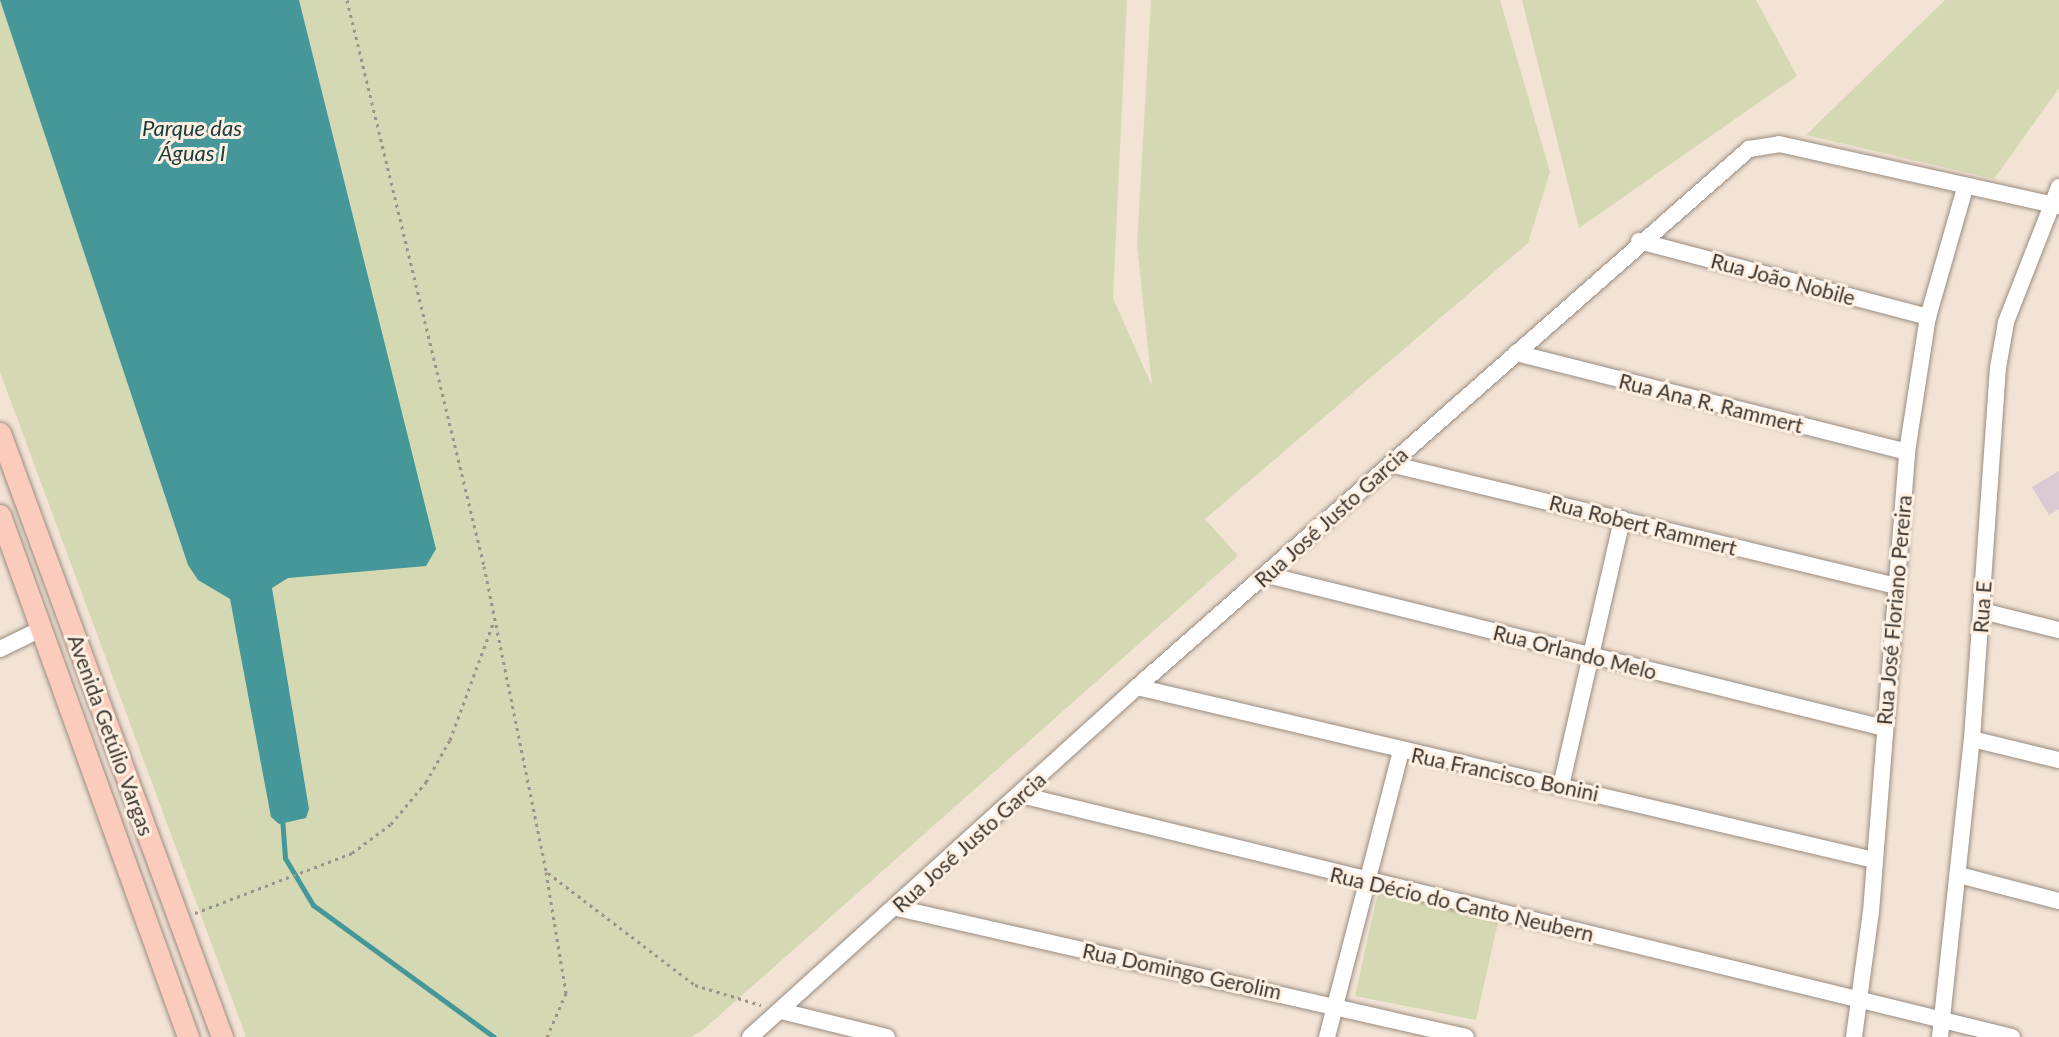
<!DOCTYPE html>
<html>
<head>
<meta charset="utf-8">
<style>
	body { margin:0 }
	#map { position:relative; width:2059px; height:1037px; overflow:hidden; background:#f2e3d5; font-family:Lato,sans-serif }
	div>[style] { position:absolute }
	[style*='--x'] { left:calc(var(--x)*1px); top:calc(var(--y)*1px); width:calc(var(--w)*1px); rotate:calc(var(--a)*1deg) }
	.green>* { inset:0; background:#d5d9b3 }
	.water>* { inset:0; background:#46979a }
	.stream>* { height:5px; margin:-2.5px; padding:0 2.5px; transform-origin:2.5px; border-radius:2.5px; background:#46979a }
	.building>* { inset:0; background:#dbc9d4 }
	.path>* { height:3px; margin-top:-1.5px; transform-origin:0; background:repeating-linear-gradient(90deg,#9d9289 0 3px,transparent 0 7.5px) }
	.roads { filter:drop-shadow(0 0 2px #9a8c80) drop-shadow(0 0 2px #9a8c80) }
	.minor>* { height:16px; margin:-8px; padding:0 8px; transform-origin:8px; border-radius:8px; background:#fff }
	.major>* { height:21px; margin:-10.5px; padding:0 10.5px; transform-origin:10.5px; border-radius:10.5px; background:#fbcbbc }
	span { translate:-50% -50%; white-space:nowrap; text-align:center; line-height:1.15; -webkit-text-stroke:6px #fff0e2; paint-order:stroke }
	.street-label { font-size:21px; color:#3d3732 }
	.water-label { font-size:22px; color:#173e3f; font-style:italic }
</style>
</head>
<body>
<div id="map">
	<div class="green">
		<div style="clip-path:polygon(0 0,1127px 0,1113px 298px,1152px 386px,1137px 245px,1151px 0,1500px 0,1550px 172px,1528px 243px,1205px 519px,1238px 556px,704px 1029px,691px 1037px,246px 1037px,0 372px)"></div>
		<div style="clip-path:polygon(1522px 0,1756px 0,1797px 76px,1579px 228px)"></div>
		<div style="clip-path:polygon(1945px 0,2059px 0,2059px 88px,1994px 179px,1806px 135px)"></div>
		<div style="clip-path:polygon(1378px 892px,1499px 918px,1476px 1020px,1355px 996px)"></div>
	</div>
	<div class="water">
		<div style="clip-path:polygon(0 0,299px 0,436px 549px,426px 566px,288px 578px,272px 588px,309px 809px,306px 818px,279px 824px,271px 817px,230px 599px,198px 580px,188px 565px)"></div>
	</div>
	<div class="stream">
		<div style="--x:282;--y:817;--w:41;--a:85.8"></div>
		<div style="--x:285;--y:858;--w:55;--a:59.2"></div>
		<div style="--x:313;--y:905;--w:224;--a:36.1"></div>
	</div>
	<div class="building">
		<div style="clip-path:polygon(2059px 471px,2059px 509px,2049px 515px,2032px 487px)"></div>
	</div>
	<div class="path">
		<div style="--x:347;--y:0;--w:582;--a:76.39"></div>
		<div style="--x:484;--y:566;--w:312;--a:78.5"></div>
		<div style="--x:546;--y:872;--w:123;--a:80.6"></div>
		<div style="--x:566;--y:993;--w:48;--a:113.4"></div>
		<div style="--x:548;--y:873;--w:185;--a:37.3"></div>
		<div style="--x:695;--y:985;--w:69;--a:16.9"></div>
		<div style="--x:195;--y:913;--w:168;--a:-20.9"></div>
		<div style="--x:352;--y:853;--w:49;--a:-36.6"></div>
		<div style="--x:391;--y:824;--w:55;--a:-50.2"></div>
		<div style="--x:426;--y:782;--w:48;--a:-60.3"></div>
		<div style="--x:450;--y:740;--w:127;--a:-69.7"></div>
	</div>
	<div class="roads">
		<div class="minor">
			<div style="--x:1639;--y:241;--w:299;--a:14.7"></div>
			<div style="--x:1516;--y:353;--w:403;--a:14.2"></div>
			<div style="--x:1390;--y:464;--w:520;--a:13.56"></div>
			<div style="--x:1267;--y:575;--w:636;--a:13.93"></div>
			<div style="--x:1982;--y:611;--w:79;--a:13.9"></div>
			<div style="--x:0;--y:649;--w:46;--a:-26"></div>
			<div style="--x:1137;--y:687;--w:757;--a:13.21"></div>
			<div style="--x:1972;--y:739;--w:89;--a:13.6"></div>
			<div style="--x:1561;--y:786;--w:274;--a:-77.1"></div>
			<div style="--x:1021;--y:795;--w:1020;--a:13.72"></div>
			<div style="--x:1959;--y:875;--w:103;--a:14.6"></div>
			<div style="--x:897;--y:908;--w:583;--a:12.77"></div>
			<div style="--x:781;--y:1011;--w:109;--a:13.8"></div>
			<div style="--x:750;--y:1037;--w:522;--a:-42.13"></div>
			<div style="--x:1137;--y:687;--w:815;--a:-41.32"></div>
			<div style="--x:1749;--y:149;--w:30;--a:-9"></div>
			<div style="--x:1779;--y:144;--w:287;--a:12.5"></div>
			<div style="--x:1327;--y:1037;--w:295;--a:-75.5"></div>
			<div style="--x:1854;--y:1037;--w:126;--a:-82.3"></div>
			<div style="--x:1871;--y:912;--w:461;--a:-85.5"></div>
			<div style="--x:1907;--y:452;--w:137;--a:-81.2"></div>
			<div style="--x:1928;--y:317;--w:134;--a:-74"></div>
			<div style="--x:1940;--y:1037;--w:300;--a:-83.9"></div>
			<div style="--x:1972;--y:739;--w:372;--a:-86"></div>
			<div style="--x:1998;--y:368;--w:47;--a:-80.1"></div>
			<div style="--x:2006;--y:322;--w:145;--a:-68.6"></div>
		</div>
		<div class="major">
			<div style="--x:0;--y:433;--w:644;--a:69.82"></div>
			<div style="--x:0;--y:515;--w:555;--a:70.19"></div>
		</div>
	</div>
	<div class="street-label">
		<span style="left:1783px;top:279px;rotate:15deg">Rua João Nobile</span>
		<span style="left:1711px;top:403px;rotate:14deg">Rua Ana R. Rammert</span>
		<span style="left:1331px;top:517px;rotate:-42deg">Rua José Justo Garcia</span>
		<span style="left:1643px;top:525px;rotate:14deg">Rua Robert Rammert</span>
		<span style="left:1982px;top:607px;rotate:-86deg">Rua E</span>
		<span style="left:1894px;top:610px;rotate:-85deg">Rua José Floriano Pereira</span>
		<span style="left:1575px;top:652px;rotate:14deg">Rua Orlando Melo</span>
		<span style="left:111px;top:735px;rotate:70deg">Avenida Getúlio Vargas</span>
		<span style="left:1505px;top:774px;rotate:12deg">Rua Francisco Bonini</span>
		<span style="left:969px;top:842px;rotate:-42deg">Rua José Justo Garcia</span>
		<span style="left:1462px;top:904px;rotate:13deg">Rua Décio do Canto Neubern</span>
		<span style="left:1182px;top:971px;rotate:12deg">Rua Domingo Gerolim</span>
	</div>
	<div class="water-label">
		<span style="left:192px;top:140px">Parque das<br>Águas I</span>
	</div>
</div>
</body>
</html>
